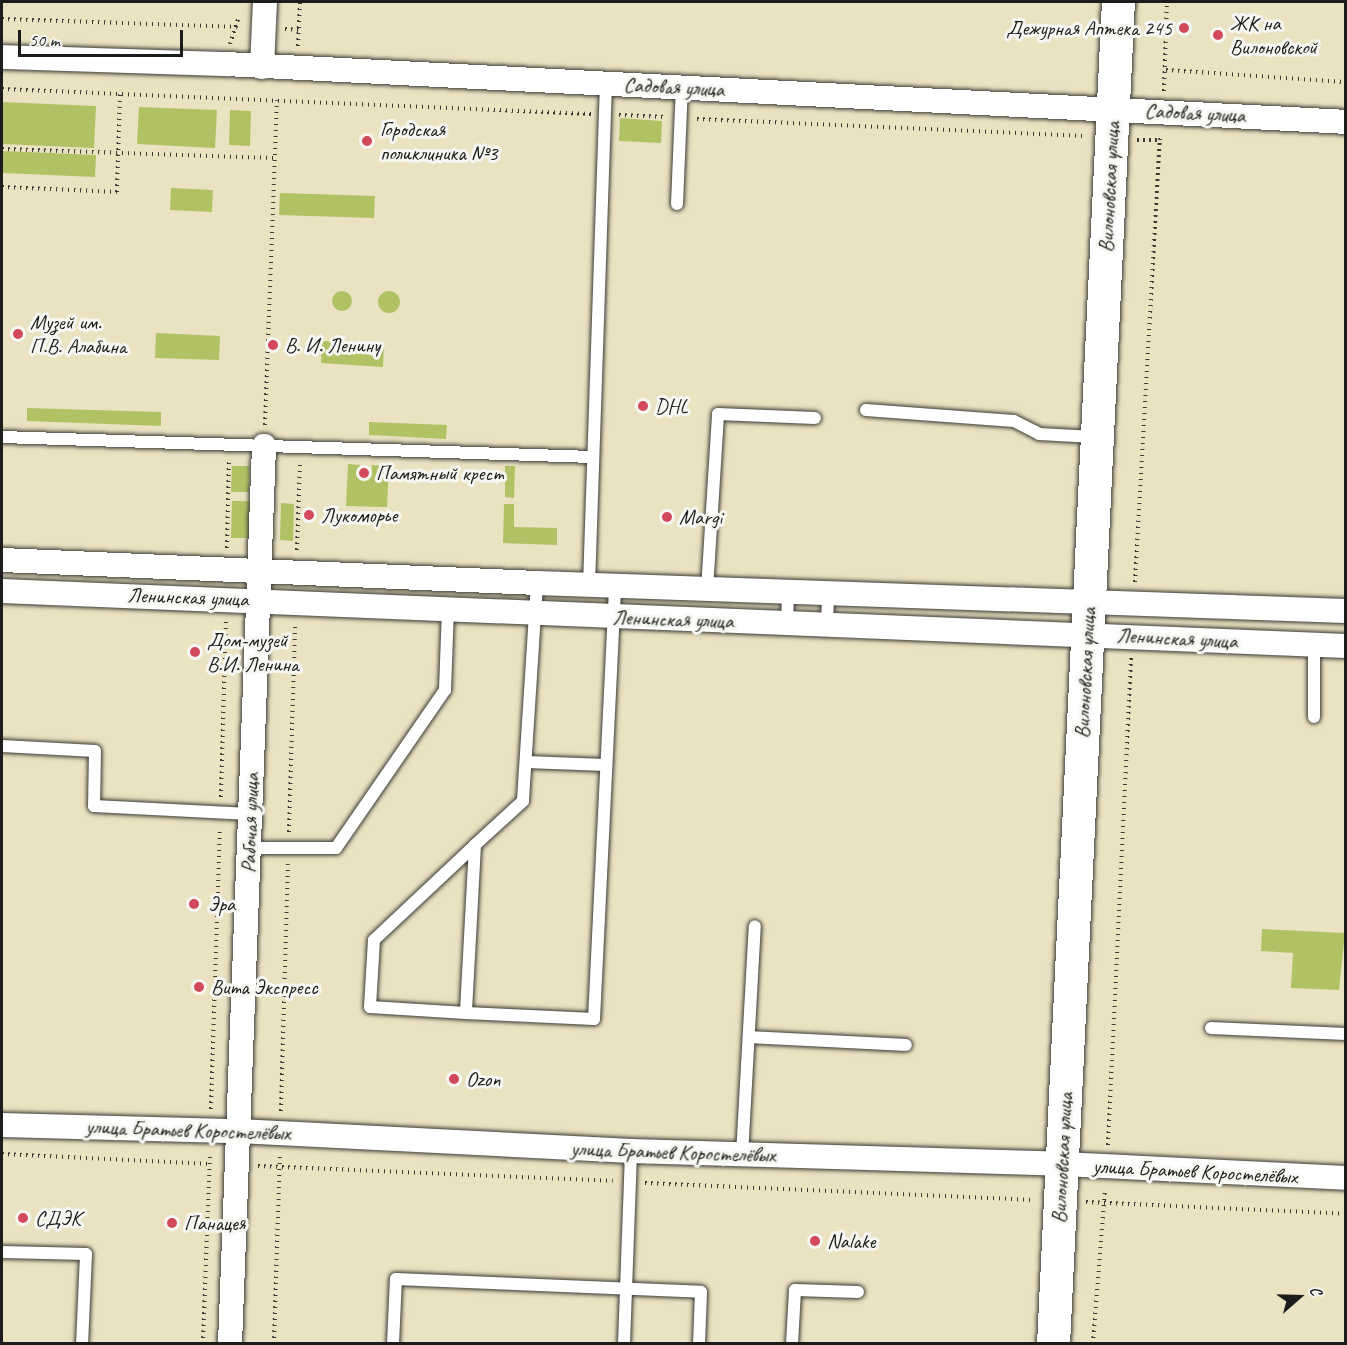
<!DOCTYPE html>
<html>
<head>
<meta charset="utf-8">
<style>
	body { margin:0 }
	#map { position:relative; width:1347px; height:1345px; overflow:hidden; background:#ebe2c2; font-family:Caveat,sans-serif }
	div>[style] { position:absolute }
	[style*='--x'] { left:calc(var(--x)*1px); top:calc(var(--y)*1px); width:calc(var(--w)*1px); rotate:calc(var(--a)*1deg) }
	.green>* { inset:0; background:#b1c265 }
	.round { border-radius:50% }
	.path>* { height:4px; margin-top:-2px; transform-origin:0; background:repeating-linear-gradient(90deg,#3b3a35 0 1.5px,transparent 0 6px) }
	.roads { filter:drop-shadow(0 0 2px #3b3a35) drop-shadow(0 0 2px #3b3a35) }
	.service>* { height:12px; margin:-6px; padding:0 6px; transform-origin:6px; border-radius:6px; background:#fff }
	.minor>* { height:24px; margin:-12px; padding:0 12px; transform-origin:12px; border-radius:12px; background:#fff }
	.secondary>* { height:33px; margin:-16.5px; padding:0 16.5px; transform-origin:16.5px; border-radius:16.5px; background:#fff }
	.dots>* { width:16px; height:16px; translate:-50% -50%; box-sizing:border-box; border:3px solid #f6f6f2; border-radius:50% }
	span { translate:-50% -50%; white-space:nowrap; text-align:center; line-height:1.15; -webkit-text-stroke:6px #f6f6f2; paint-order:stroke }
	.poi-label { font-size:21px; color:#1c1c1c }
	.left { translate:0 -50%; text-align:left }
	.right { translate:-100% -50%; text-align:right }
	.street-label { font-size:21px; color:#1c1c1c }
	.frame { position:absolute; inset:0; border:3px solid #1c1c1c; pointer-events:none }
	.north { position:absolute; left:1269px; top:1267px; width:60px; height:60px; -webkit-text-stroke:4px #f6f6f2; paint-order:stroke; rotate:70deg; font-size:16px; font-weight:700; line-height:24px; text-align:center; color:#1c1c1c }
	.north::after { content:''; display:block; margin:auto; width:21px; height:27px; background:#1c1c1c; clip-path:polygon(50% 0,100% 100%,50% 72%,0 100%) }
	.scale { position:absolute; left:18px; top:30px; width:165px; height:27px; box-sizing:border-box; border:3px solid #1c1c1c; border-top:0; padding-left:8px; font-size:18px; line-height:21px; white-space:nowrap; color:#1c1c1c; -webkit-text-stroke:4px #f6f6f2; paint-order:stroke }
</style>
</head>
<body>
<div id="map">
	<div class="green">
		<div style="clip-path:polygon(2px 102px,96px 106px,94px 148px,2px 144px)"></div>
		<div style="clip-path:polygon(139px 107px,217px 110px,215px 148px,137px 144px)"></div>
		<div style="clip-path:polygon(230px 110px,251px 111px,250px 146px,229px 145px)"></div>
		<div style="clip-path:polygon(620px 118px,662px 121px,661px 143px,619px 141px)"></div>
		<div style="clip-path:polygon(2px 151px,96px 155px,95px 177px,2px 173px)"></div>
		<div style="clip-path:polygon(171px 188px,213px 190px,212px 212px,170px 210px)"></div>
		<div style="clip-path:polygon(280px 193px,375px 196px,374px 218px,279px 215px)"></div>
		<div class="round" style="left:332px;top:291px;width:20px;height:20px"></div>
		<div class="round" style="left:378px;top:291px;width:22px;height:22px"></div>
		<div style="clip-path:polygon(156px 333px,220px 336px,219px 360px,155px 358px)"></div>
		<div style="clip-path:polygon(322px 341px,384px 344px,383px 367px,321px 363px)"></div>
		<div style="clip-path:polygon(27px 408px,161px 412px,161px 426px,27px 421px)"></div>
		<div style="clip-path:polygon(369px 422px,447px 425px,446px 439px,369px 435px)"></div>
		<div style="clip-path:polygon(348px 464px,360px 465px,360px 474px,365px 478px,371px 474px,372px 465px,389px 466px,387px 507px,346px 506px)"></div>
		<div style="clip-path:polygon(232px 466px,249px 466px,249px 492px,231px 492px)"></div>
		<div style="clip-path:polygon(505px 466px,515px 466px,514px 498px,505px 497px)"></div>
		<div style="clip-path:polygon(232px 501px,250px 501px,249px 538px,231px 538px)"></div>
		<div style="clip-path:polygon(281px 503px,294px 504px,293px 541px,280px 540px)"></div>
		<div style="clip-path:polygon(504px 504px,514px 504px,514px 527px,557px 528px,557px 545px,503px 543px)"></div>
		<div style="clip-path:polygon(1262px 929px,1345px 933px,1339px 990px,1291px 988px,1293px 953px,1261px 951px)"></div>
	</div>
	<div class="path">
		<div style="--x:2;--y:19;--w:239;--a:1.9"></div>
		<div style="--x:285;--y:29;--w:14;--a:4"></div>
		<div style="--x:230;--y:44;--w:28;--a:-72"></div>
		<div style="--x:298;--y:46;--w:44;--a:-87.4"></div>
		<div style="--x:1166;--y:70;--w:180;--a:3.8"></div>
		<div style="--x:2;--y:89;--w:590;--a:2.43"></div>
		<div style="--x:1164;--y:91;--w:89;--a:-88.1"></div>
		<div style="--x:619;--y:115;--w:47;--a:2.4"></div>
		<div style="--x:697;--y:119;--w:388;--a:2.5"></div>
		<div style="--x:1137;--y:140;--w:23;--a:0"></div>
		<div style="--x:1160;--y:140;--w:6;--a:-81"></div>
		<div style="--x:2;--y:149;--w:273;--a:1.9"></div>
		<div style="--x:2;--y:187;--w:115;--a:2.5"></div>
		<div style="--x:117;--y:192;--w:98;--a:-88.2"></div>
		<div style="--x:265;--y:425;--w:325;--a:-87.9"></div>
		<div style="--x:227;--y:548;--w:88;--a:-88.7"></div>
		<div style="--x:297;--y:550;--w:88;--a:-88"></div>
		<div style="--x:1135;--y:582;--w:443;--a:-86.8"></div>
		<div style="--x:221;--y:797;--w:175;--a:-88.4"></div>
		<div style="--x:289;--y:832;--w:208;--a:-88.3"></div>
		<div style="--x:211;--y:1109;--w:280;--a:-88.2"></div>
		<div style="--x:281;--y:1111;--w:247;--a:-88.4"></div>
		<div style="--x:1108;--y:1145;--w:488;--a:-87.3"></div>
		<div style="--x:2;--y:1154;--w:210;--a:2.7"></div>
		<div style="--x:258;--y:1166;--w:355;--a:2.4"></div>
		<div style="--x:645;--y:1183;--w:388;--a:2.5"></div>
		<div style="--x:1086;--y:1202;--w:260;--a:2.6"></div>
		<div style="--x:203;--y:1344;--w:192;--a:-87.9"></div>
		<div style="--x:274;--y:1344;--w:190;--a:-88.2"></div>
		<div style="--x:1093;--y:1344;--w:155;--a:-85.6"></div>
	</div>
	<div class="roads">
		<div class="service">
			<div style="--x:677;--y:204;--w:117;--a:-87.6"></div>
			<div style="--x:866;--y:410;--w:148;--a:4.3"></div>
			<div style="--x:1014;--y:421;--w:28;--a:27"></div>
			<div style="--x:1039;--y:434;--w:56;--a:3.1"></div>
			<div style="--x:2;--y:437;--w:591;--a:1.94"></div>
			<div style="--x:537;--y:583;--w:218;--a:93.7"></div>
			<div style="--x:523;--y:801;--w:65;--a:137.5"></div>
			<div style="--x:475;--y:845;--w:168;--a:93.1"></div>
			<div style="--x:466;--y:1013;--w:128;--a:2.7"></div>
			<div style="--x:594;--y:1019;--w:434;--a:-87.2"></div>
			<div style="--x:589;--y:585;--w:502;--a:-88.06"></div>
			<div style="--x:707;--y:590;--w:176;--a:-86.4"></div>
			<div style="--x:718;--y:414;--w:97;--a:2.4"></div>
			<div style="--x:787;--y:623;--w:30;--a:-88"></div>
			<div style="--x:827;--y:625;--w:31;--a:-88"></div>
			<div style="--x:1314;--y:717;--w:72;--a:-90"></div>
			<div style="--x:2;--y:746;--w:93;--a:3.1"></div>
			<div style="--x:95;--y:751;--w:55;--a:91"></div>
			<div style="--x:94;--y:806;--w:156;--a:2.9"></div>
			<div style="--x:526;--y:762;--w:80;--a:2.1"></div>
			<div style="--x:249;--y:848;--w:87;--a:0"></div>
			<div style="--x:336;--y:848;--w:192;--a:-55.4"></div>
			<div style="--x:445;--y:690;--w:80;--a:-87.9"></div>
			<div style="--x:466;--y:1013;--w:96;--a:-176.4"></div>
			<div style="--x:370;--y:1007;--w:67;--a:-86.6"></div>
			<div style="--x:374;--y:940;--w:139;--a:-43.2"></div>
			<div style="--x:1211;--y:1028;--w:135;--a:2.5"></div>
			<div style="--x:749;--y:1037;--w:157;--a:2.9"></div>
			<div style="--x:742;--y:1155;--w:229;--a:-86.8"></div>
			<div style="--x:2;--y:1252;--w:84;--a:1.4"></div>
			<div style="--x:86;--y:1254;--w:90;--a:92.5"></div>
			<div style="--x:393;--y:1344;--w:65;--a:-87.4"></div>
			<div style="--x:396;--y:1279;--w:305;--a:2.4"></div>
			<div style="--x:701;--y:1292;--w:52;--a:92.2"></div>
			<div style="--x:624;--y:1344;--w:193;--a:-87.9"></div>
			<div style="--x:792;--y:1344;--w:54;--a:-86.8"></div>
			<div style="--x:795;--y:1290;--w:63;--a:1.8"></div>
		</div>
		<div class="minor">
			<div style="--x:2;--y:57;--w:224;--a:1.8"></div>
			<div style="--x:226;--y:64;--w:1122;--a:2.96"></div>
			<div style="--x:262;--y:67;--w:65;--a:-87.4"></div>
			<div style="--x:2;--y:560;--w:535;--a:2.46"></div>
			<div style="--x:537;--y:583;--w:809;--a:1.98"></div>
			<div style="--x:2;--y:591;--w:1345;--a:2.34"></div>
			<div style="--x:2;--y:1125;--w:236;--a:1.5"></div>
			<div style="--x:238;--y:1131;--w:394;--a:2.9"></div>
			<div style="--x:631;--y:1151;--w:431;--a:1.7"></div>
			<div style="--x:1062;--y:1164;--w:284;--a:2.8"></div>
			<div style="--x:230;--y:1344;--w:899;--a:-87.83"></div>
		</div>
		<div class="secondary">
			<div style="--x:1053;--y:1344;--w:1344;--a:-87.23"></div>
		</div>
	</div>
	<div class="dots">
		<div style="left:1184px;top:28px;background:#d1495b"></div>
		<div style="left:1218px;top:35px;background:#d1495b"></div>
		<div style="left:367px;top:141px;background:#d1495b"></div>
		<div style="left:18px;top:334px;background:#d1495b"></div>
		<div style="left:273px;top:345px;background:#d1495b"></div>
		<div style="left:643px;top:406px;background:#d1495b"></div>
		<div style="left:364px;top:473px;background:#d1495b"></div>
		<div style="left:309px;top:515px;background:#d1495b"></div>
		<div style="left:667px;top:517px;background:#d1495b"></div>
		<div style="left:195px;top:652px;background:#d1495b"></div>
		<div style="left:194px;top:904px;background:#d1495b"></div>
		<div style="left:199px;top:987px;background:#d1495b"></div>
		<div style="left:454px;top:1079px;background:#d1495b"></div>
		<div style="left:23px;top:1218px;background:#d1495b"></div>
		<div style="left:172px;top:1223px;background:#d1495b"></div>
		<div style="left:815px;top:1241px;background:#d1495b"></div>
	</div>
	<div class="poi-label">
		<span class="left" style="left:1230px;top:35px">ЖК на<br>Вилоновской</span>
		<span class="right" style="left:1172px;top:28px">Дежурная Аптека 245</span>
		<span class="left" style="left:380px;top:141px">Городская<br>поликлиника №3</span>
		<span class="left" style="left:30px;top:334px">Музей им.<br>П.В. Алабина</span>
		<span class="left" style="left:285px;top:345px">В. И. Ленину</span>
		<span class="left" style="left:655px;top:406px">DHL</span>
		<span class="left" style="left:376px;top:473px">Памятный крест</span>
		<span class="left" style="left:321px;top:515px">Лукоморье</span>
		<span class="left" style="left:679px;top:517px">Margi</span>
		<span class="left" style="left:207px;top:652px">Дом-музей<br>В.И. Ленина</span>
		<span class="left" style="left:208px;top:904px">Эра</span>
		<span class="left" style="left:211px;top:987px">Вита Экспресс</span>
		<span class="left" style="left:466px;top:1079px">Ozon</span>
		<span class="left" style="left:35px;top:1218px">СДЭК</span>
		<span class="left" style="left:184px;top:1223px">Панацея</span>
		<span class="left" style="left:827px;top:1241px">Nalake</span>
	</div>
	<div class="street-label">
		<span style="left:674px;top:87px;rotate:3deg">Садовая улица</span>
		<span style="left:1195px;top:113px;rotate:3deg">Садовая улица</span>
		<span style="left:1109px;top:187px;rotate:-87deg">Вилоновская улица</span>
		<span style="left:188px;top:597px;rotate:2deg">Ленинская улица</span>
		<span style="left:673px;top:619px;rotate:2deg">Ленинская улица</span>
		<span style="left:1177px;top:638px;rotate:3deg">Ленинская улица</span>
		<span style="left:1085px;top:673px;rotate:-87deg">Вилоновская улица</span>
		<span style="left:250px;top:823px;rotate:-88deg">Рабочая улица</span>
		<span style="left:188px;top:1130px;rotate:2deg">улица Братьев Коростелёвых</span>
		<span style="left:673px;top:1152px;rotate:2deg">улица Братьев Коростелёвых</span>
		<span style="left:1062px;top:1158px;rotate:-87deg">Вилоновская улица</span>
		<span style="left:1195px;top:1171px;rotate:3deg">улица Братьев Коростелёвых</span>
	</div>
	<div class="frame"></div>
	<div class="north">С</div>
	<div class="scale">50 m</div>
</div>
</body>
</html>
